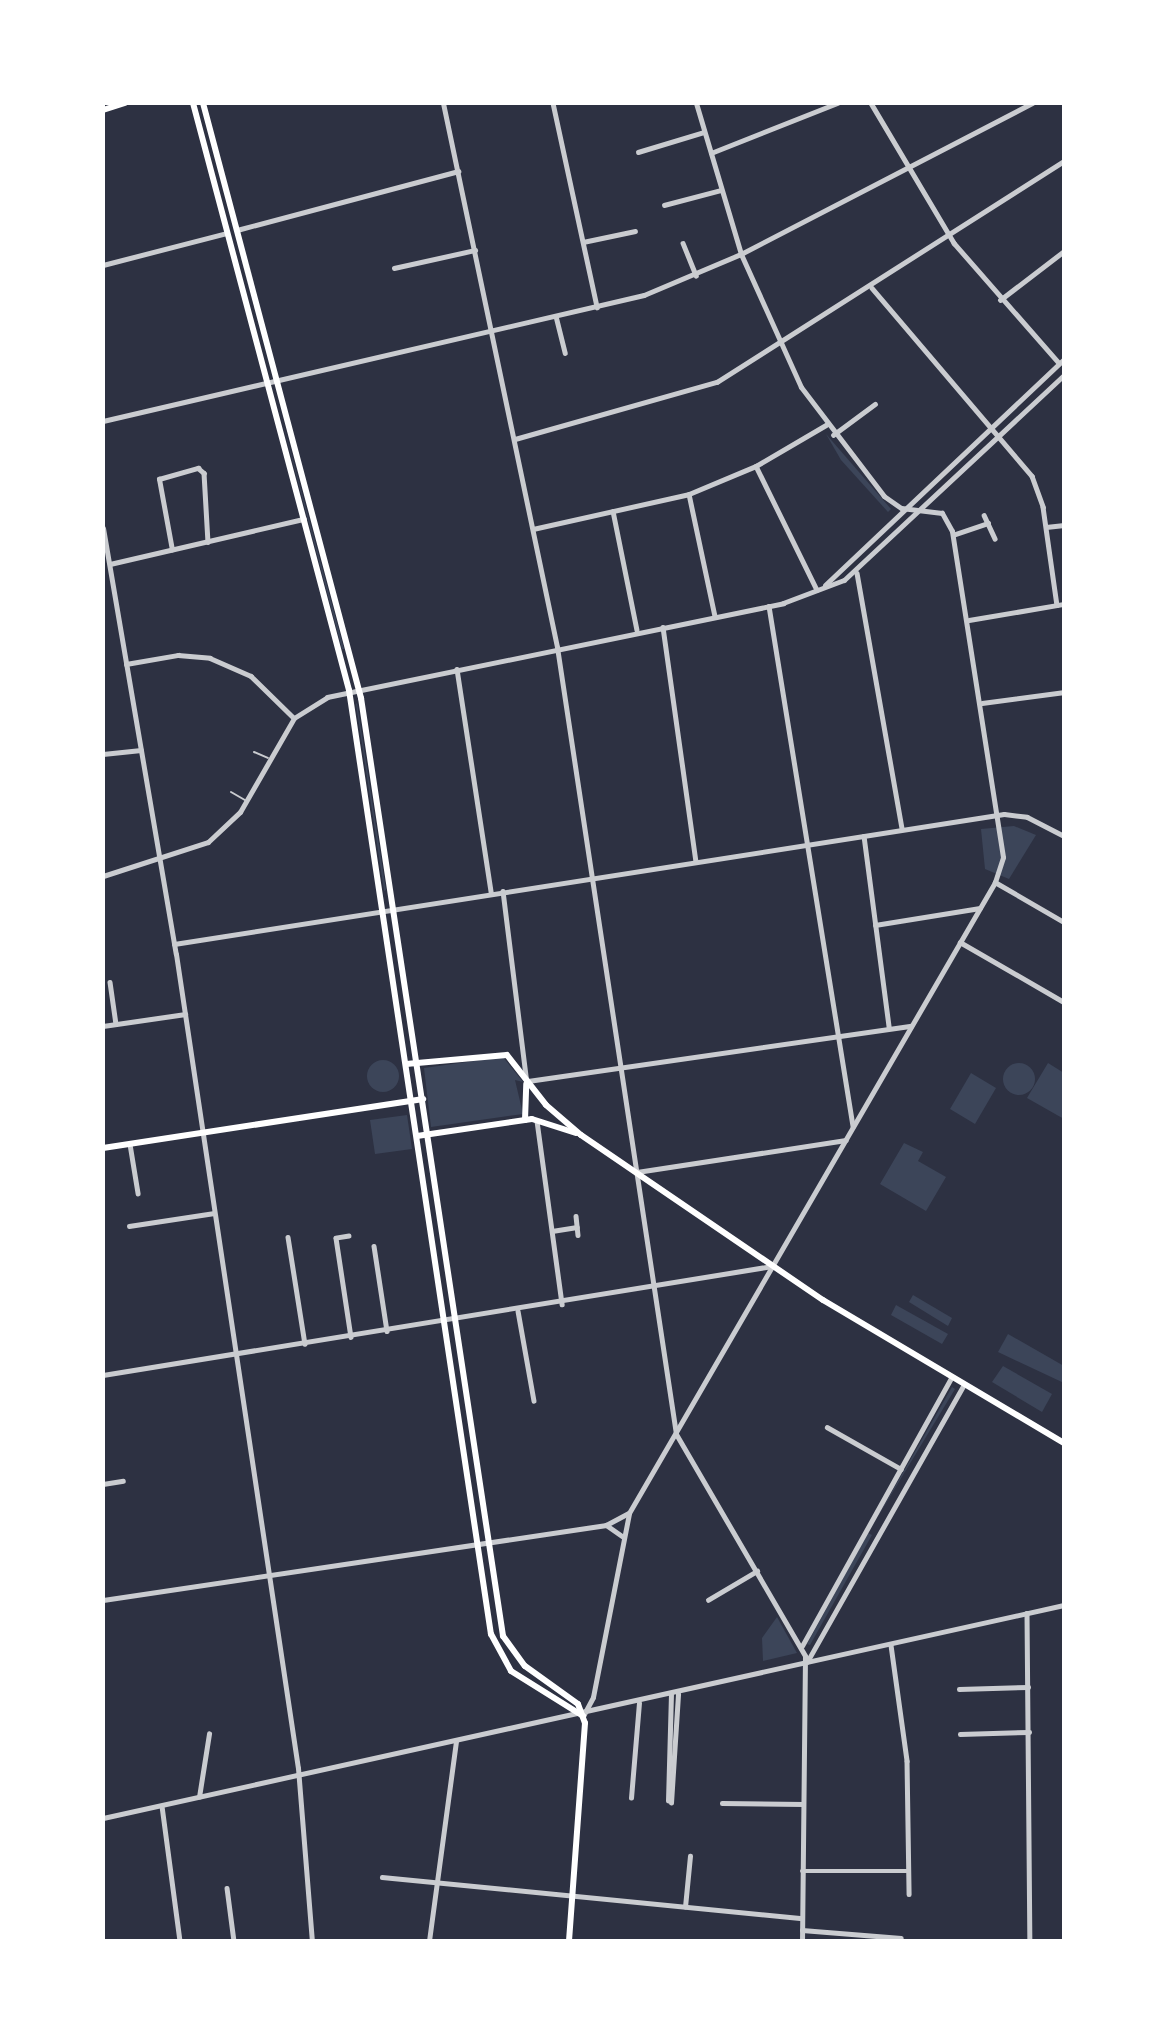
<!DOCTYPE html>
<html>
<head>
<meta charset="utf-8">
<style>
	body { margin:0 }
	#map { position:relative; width:1167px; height:2044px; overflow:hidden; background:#2d3142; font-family:"DejaVu Sans",sans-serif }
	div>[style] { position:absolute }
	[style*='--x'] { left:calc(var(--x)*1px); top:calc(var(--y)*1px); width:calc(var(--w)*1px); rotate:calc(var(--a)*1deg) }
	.green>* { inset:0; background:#3c4559 }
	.round { border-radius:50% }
	.service>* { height:2px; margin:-1px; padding:0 1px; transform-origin:1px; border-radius:1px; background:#caccd0 }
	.minor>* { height:4.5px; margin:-2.25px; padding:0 2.25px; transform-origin:2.25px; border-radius:2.25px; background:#caccd0 }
	.tertiary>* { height:5px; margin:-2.5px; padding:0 2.5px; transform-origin:2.5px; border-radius:2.5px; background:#caccd0 }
	.secondary>* { height:6px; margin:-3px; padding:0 3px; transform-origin:3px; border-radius:3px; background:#fff }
	.primary>* { height:6px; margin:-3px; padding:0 3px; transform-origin:3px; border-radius:3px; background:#fff }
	span { translate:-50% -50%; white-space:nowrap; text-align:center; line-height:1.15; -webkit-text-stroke:7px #fff; paint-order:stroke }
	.frame { position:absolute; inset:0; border:105px solid #fff; pointer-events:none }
</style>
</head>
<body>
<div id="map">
	<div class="green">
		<div style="clip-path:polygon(276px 397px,344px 649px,342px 649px,291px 455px)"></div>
		<div style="clip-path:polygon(826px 434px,891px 509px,888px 512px,841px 460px)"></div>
		<div style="clip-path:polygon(357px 703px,386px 890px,384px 891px,356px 704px)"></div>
		<div style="clip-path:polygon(1014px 826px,1036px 835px,1009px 879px,985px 869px,981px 829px)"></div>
		<div style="clip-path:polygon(503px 1057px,523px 1082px,515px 1080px,523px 1114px,431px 1127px,424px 1068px)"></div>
		<div class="round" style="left:367px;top:1060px;width:32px;height:32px"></div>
		<div style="clip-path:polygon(1048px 1063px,1064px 1073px,1064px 1119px,1027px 1098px)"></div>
		<div class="round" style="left:1003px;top:1063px;width:32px;height:32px"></div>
		<div style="clip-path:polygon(971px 1073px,996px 1088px,975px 1124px,950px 1109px)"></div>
		<div style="clip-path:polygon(407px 1115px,412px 1149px,375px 1154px,370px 1120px)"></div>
		<div style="clip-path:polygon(904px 1143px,923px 1152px,918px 1161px,946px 1177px,926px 1211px,880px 1184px)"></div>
		<div style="clip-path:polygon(913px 1295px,952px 1318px,948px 1326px,909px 1302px)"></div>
		<div style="clip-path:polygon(896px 1305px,948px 1334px,942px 1344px,891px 1315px)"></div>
		<div style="clip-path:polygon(1008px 1334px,1064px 1366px,1064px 1383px,998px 1352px)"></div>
		<div style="clip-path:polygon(1003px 1366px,1052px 1394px,1042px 1412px,992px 1382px)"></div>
		<div style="clip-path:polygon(952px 1387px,955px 1389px,874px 1523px)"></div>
		<div style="clip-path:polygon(868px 1533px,872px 1535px,810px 1645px,807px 1644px)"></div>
		<div style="clip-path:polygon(777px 1617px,797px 1653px,763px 1661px,762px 1638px)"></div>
	</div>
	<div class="service">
		<div style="--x:254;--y:752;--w:15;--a:23"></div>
		<div style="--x:231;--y:792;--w:16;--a:30"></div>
	</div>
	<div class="minor">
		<div style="--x:553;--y:103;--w:209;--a:77.8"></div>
		<div style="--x:871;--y:103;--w:163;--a:59.3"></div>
		<div style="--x:954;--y:243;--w:159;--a:48.8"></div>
		<div style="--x:638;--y:152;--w:69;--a:-16.9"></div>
		<div style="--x:711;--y:153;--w:136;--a:-21.6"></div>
		<div style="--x:664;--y:205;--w:59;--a:-14.7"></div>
		<div style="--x:237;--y:230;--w:229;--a:-14.9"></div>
		<div style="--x:583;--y:242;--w:53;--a:-11.9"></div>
		<div style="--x:683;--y:243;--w:35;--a:68"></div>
		<div style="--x:103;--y:265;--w:128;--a:-14.5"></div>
		<div style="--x:394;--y:268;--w:83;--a:-12.5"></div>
		<div style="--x:872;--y:288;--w:247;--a:49.6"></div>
		<div style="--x:1032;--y:476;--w:33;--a:70"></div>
		<div style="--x:1043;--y:507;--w:99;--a:81.9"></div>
		<div style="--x:1000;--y:300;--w:81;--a:-37.4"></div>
		<div style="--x:556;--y:316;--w:38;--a:76"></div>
		<div style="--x:103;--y:421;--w:555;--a:-13.11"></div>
		<div style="--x:644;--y:295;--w:105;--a:-22.9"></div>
		<div style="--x:741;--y:254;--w:328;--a:-27.4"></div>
		<div style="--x:833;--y:435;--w:52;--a:-36.4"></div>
		<div style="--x:515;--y:439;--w:210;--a:-15.8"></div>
		<div style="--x:717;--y:382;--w:411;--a:-32.5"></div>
		<div style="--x:756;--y:466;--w:138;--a:63.8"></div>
		<div style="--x:689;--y:494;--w:125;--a:78"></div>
		<div style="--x:613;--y:511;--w:121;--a:78.6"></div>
		<div style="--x:984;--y:515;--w:26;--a:65"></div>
		<div style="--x:1046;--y:527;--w:18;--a:-6"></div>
		<div style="--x:533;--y:529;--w:160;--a:-12.6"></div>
		<div style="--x:689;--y:494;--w:73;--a:-22.7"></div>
		<div style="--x:756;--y:466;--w:81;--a:-30.4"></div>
		<div style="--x:953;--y:535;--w:37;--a:-19"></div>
		<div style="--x:172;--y:550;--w:72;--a:-100.4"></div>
		<div style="--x:159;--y:479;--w:41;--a:-15.8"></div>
		<div style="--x:198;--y:468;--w:8;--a:40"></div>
		<div style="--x:204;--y:473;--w:69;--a:86.7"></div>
		<div style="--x:110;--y:564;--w:199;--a:-13.1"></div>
		<div style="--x:857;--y:573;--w:260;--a:80"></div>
		<div style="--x:769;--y:606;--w:527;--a:80.82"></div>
		<div style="--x:969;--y:620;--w:96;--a:-9.6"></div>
		<div style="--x:663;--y:627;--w:236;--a:82"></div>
		<div style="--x:126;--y:664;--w:53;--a:-9.8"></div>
		<div style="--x:178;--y:655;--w:32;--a:5"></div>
		<div style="--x:210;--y:658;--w:45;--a:23.7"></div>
		<div style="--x:251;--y:676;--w:60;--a:44.3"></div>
		<div style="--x:457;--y:669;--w:226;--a:81.3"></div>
		<div style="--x:982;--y:703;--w:83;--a:-7.6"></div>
		<div style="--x:103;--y:754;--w:38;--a:-6"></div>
		<div style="--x:864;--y:836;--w:193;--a:82.5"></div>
		<div style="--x:995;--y:882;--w:80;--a:30.1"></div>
		<div style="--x:503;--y:891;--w:193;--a:82.9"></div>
		<div style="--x:875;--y:925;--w:106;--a:-9.2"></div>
		<div style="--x:960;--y:942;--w:120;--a:30"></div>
		<div style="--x:110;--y:982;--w:42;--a:81.9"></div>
		<div style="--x:103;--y:1026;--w:83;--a:-8.3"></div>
		<div style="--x:528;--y:1081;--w:387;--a:-8.2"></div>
		<div style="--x:537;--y:1121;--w:185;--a:82.2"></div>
		<div style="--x:130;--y:1144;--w:50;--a:80.7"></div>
		<div style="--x:637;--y:1172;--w:211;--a:-8.7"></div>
		<div style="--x:576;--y:1216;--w:19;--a:84"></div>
		<div style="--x:129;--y:1226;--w:86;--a:-8.7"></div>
		<div style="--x:552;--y:1231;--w:25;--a:-9"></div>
		<div style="--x:349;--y:1236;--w:13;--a:171"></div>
		<div style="--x:336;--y:1238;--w:100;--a:81.4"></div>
		<div style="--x:288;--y:1237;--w:108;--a:81"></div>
		<div style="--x:374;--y:1246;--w:86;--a:81.3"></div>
		<div style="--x:518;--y:1311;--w:91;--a:79.9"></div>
		<div style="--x:103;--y:1375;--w:678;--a:-9.25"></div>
		<div style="--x:827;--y:1427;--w:85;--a:29.6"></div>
		<div style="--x:103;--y:1484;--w:20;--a:-9"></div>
		<div style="--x:708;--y:1600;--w:57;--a:-30.6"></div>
		<div style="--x:1027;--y:1613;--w:328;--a:89.5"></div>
		<div style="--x:891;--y:1645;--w:117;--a:82.1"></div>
		<div style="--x:907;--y:1761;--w:133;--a:89.1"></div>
		<div style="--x:802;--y:1646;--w:308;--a:-60.9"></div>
		<div style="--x:807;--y:1662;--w:319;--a:-60.5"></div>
		<div style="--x:959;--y:1689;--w:69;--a:-1.7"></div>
		<div style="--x:960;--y:1734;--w:69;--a:-1.7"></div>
		<div style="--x:199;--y:1797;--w:64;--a:-81"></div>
		<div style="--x:631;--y:1798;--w:95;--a:-85.2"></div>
		<div style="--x:668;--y:1801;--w:106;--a:-88.4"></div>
		<div style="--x:671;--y:1803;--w:109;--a:-86.3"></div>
		<div style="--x:722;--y:1803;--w:81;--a:0.7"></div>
		<div style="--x:162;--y:1806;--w:136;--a:82.4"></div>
		<div style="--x:802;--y:1871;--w:106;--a:0"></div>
		<div style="--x:382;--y:1877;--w:422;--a:5.6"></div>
		<div style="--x:227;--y:1888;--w:53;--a:82.5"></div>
		<div style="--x:685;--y:1907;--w:51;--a:-84.4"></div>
		<div style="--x:802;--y:1930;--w:99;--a:4.6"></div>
		<div style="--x:429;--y:1941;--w:202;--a:-82.3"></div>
	</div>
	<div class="tertiary">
		<div style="--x:443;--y:103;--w:556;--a:78.16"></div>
		<div style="--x:557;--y:647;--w:796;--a:81.4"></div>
		<div style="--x:676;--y:1434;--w:257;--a:59.8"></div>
		<div style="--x:805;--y:1656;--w:285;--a:90.6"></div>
		<div style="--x:103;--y:528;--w:432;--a:80.3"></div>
		<div style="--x:176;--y:954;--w:823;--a:81.48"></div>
		<div style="--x:298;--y:1768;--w:174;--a:85.4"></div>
		<div style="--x:825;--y:585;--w:329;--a:-43.4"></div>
		<div style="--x:103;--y:876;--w:110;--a:-17.9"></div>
		<div style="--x:208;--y:842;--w:44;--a:-43.2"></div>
		<div style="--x:240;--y:812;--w:108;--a:-60.1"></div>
		<div style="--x:294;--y:718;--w:39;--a:-32"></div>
		<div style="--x:327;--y:697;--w:466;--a:-11.6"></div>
		<div style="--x:783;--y:603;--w:65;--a:-20.7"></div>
		<div style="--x:844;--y:580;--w:301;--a:-43"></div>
		<div style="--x:174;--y:944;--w:840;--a:-8.9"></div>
		<div style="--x:1004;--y:814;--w:23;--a:7"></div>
		<div style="--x:1027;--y:817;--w:42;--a:27.2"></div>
		<div style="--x:606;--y:1525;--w:21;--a:35"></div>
		<div style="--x:103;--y:1600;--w:509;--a:-8.48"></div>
		<div style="--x:606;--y:1525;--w:26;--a:-28"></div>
		<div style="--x:583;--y:1716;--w:21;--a:-62"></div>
		<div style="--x:593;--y:1697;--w:187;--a:-78.9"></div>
		<div style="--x:629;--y:1513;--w:729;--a:-59.88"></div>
		<div style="--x:995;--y:882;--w:26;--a:-72"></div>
		<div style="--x:1003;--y:857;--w:330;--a:-98.9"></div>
		<div style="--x:952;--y:531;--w:21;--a:-119"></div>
		<div style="--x:942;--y:513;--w:41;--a:-173"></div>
		<div style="--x:901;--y:508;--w:21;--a:-145"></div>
		<div style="--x:884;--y:496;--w:137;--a:-127.3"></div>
		<div style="--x:801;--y:387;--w:146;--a:-114.3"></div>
		<div style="--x:741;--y:254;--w:158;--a:-106.6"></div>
		<div style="--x:103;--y:1818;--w:984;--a:-12.5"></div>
	</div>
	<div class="secondary">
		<div style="--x:406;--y:1064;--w:101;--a:-5.1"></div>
		<div style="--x:507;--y:1055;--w:63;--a:52"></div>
		<div style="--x:546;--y:1105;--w:46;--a:40.6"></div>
		<div style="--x:581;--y:1135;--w:293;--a:34.3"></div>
		<div style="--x:823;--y:1300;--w:280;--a:30.7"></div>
		<div style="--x:525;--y:1120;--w:36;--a:-88"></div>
		<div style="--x:417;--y:1136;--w:116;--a:-8.4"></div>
		<div style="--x:532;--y:1119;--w:46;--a:17.7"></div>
		<div style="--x:103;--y:1148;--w:324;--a:-8.7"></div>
	</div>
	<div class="primary">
		<div style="--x:193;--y:103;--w:607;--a:75.12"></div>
		<div style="--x:349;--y:690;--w:955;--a:81.45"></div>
		<div style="--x:491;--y:1634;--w:42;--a:61.6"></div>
		<div style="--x:511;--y:1671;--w:85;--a:32"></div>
		<div style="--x:203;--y:103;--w:616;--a:75.13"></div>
		<div style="--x:361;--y:698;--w:949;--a:81.39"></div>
		<div style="--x:503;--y:1636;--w:37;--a:54"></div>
		<div style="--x:525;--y:1666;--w:65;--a:35.6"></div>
		<div style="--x:578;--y:1704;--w:20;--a:70"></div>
		<div style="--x:585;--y:1723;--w:219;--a:94.2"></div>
		<div style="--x:103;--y:110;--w:23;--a:-18"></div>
	</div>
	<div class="frame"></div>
</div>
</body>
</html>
